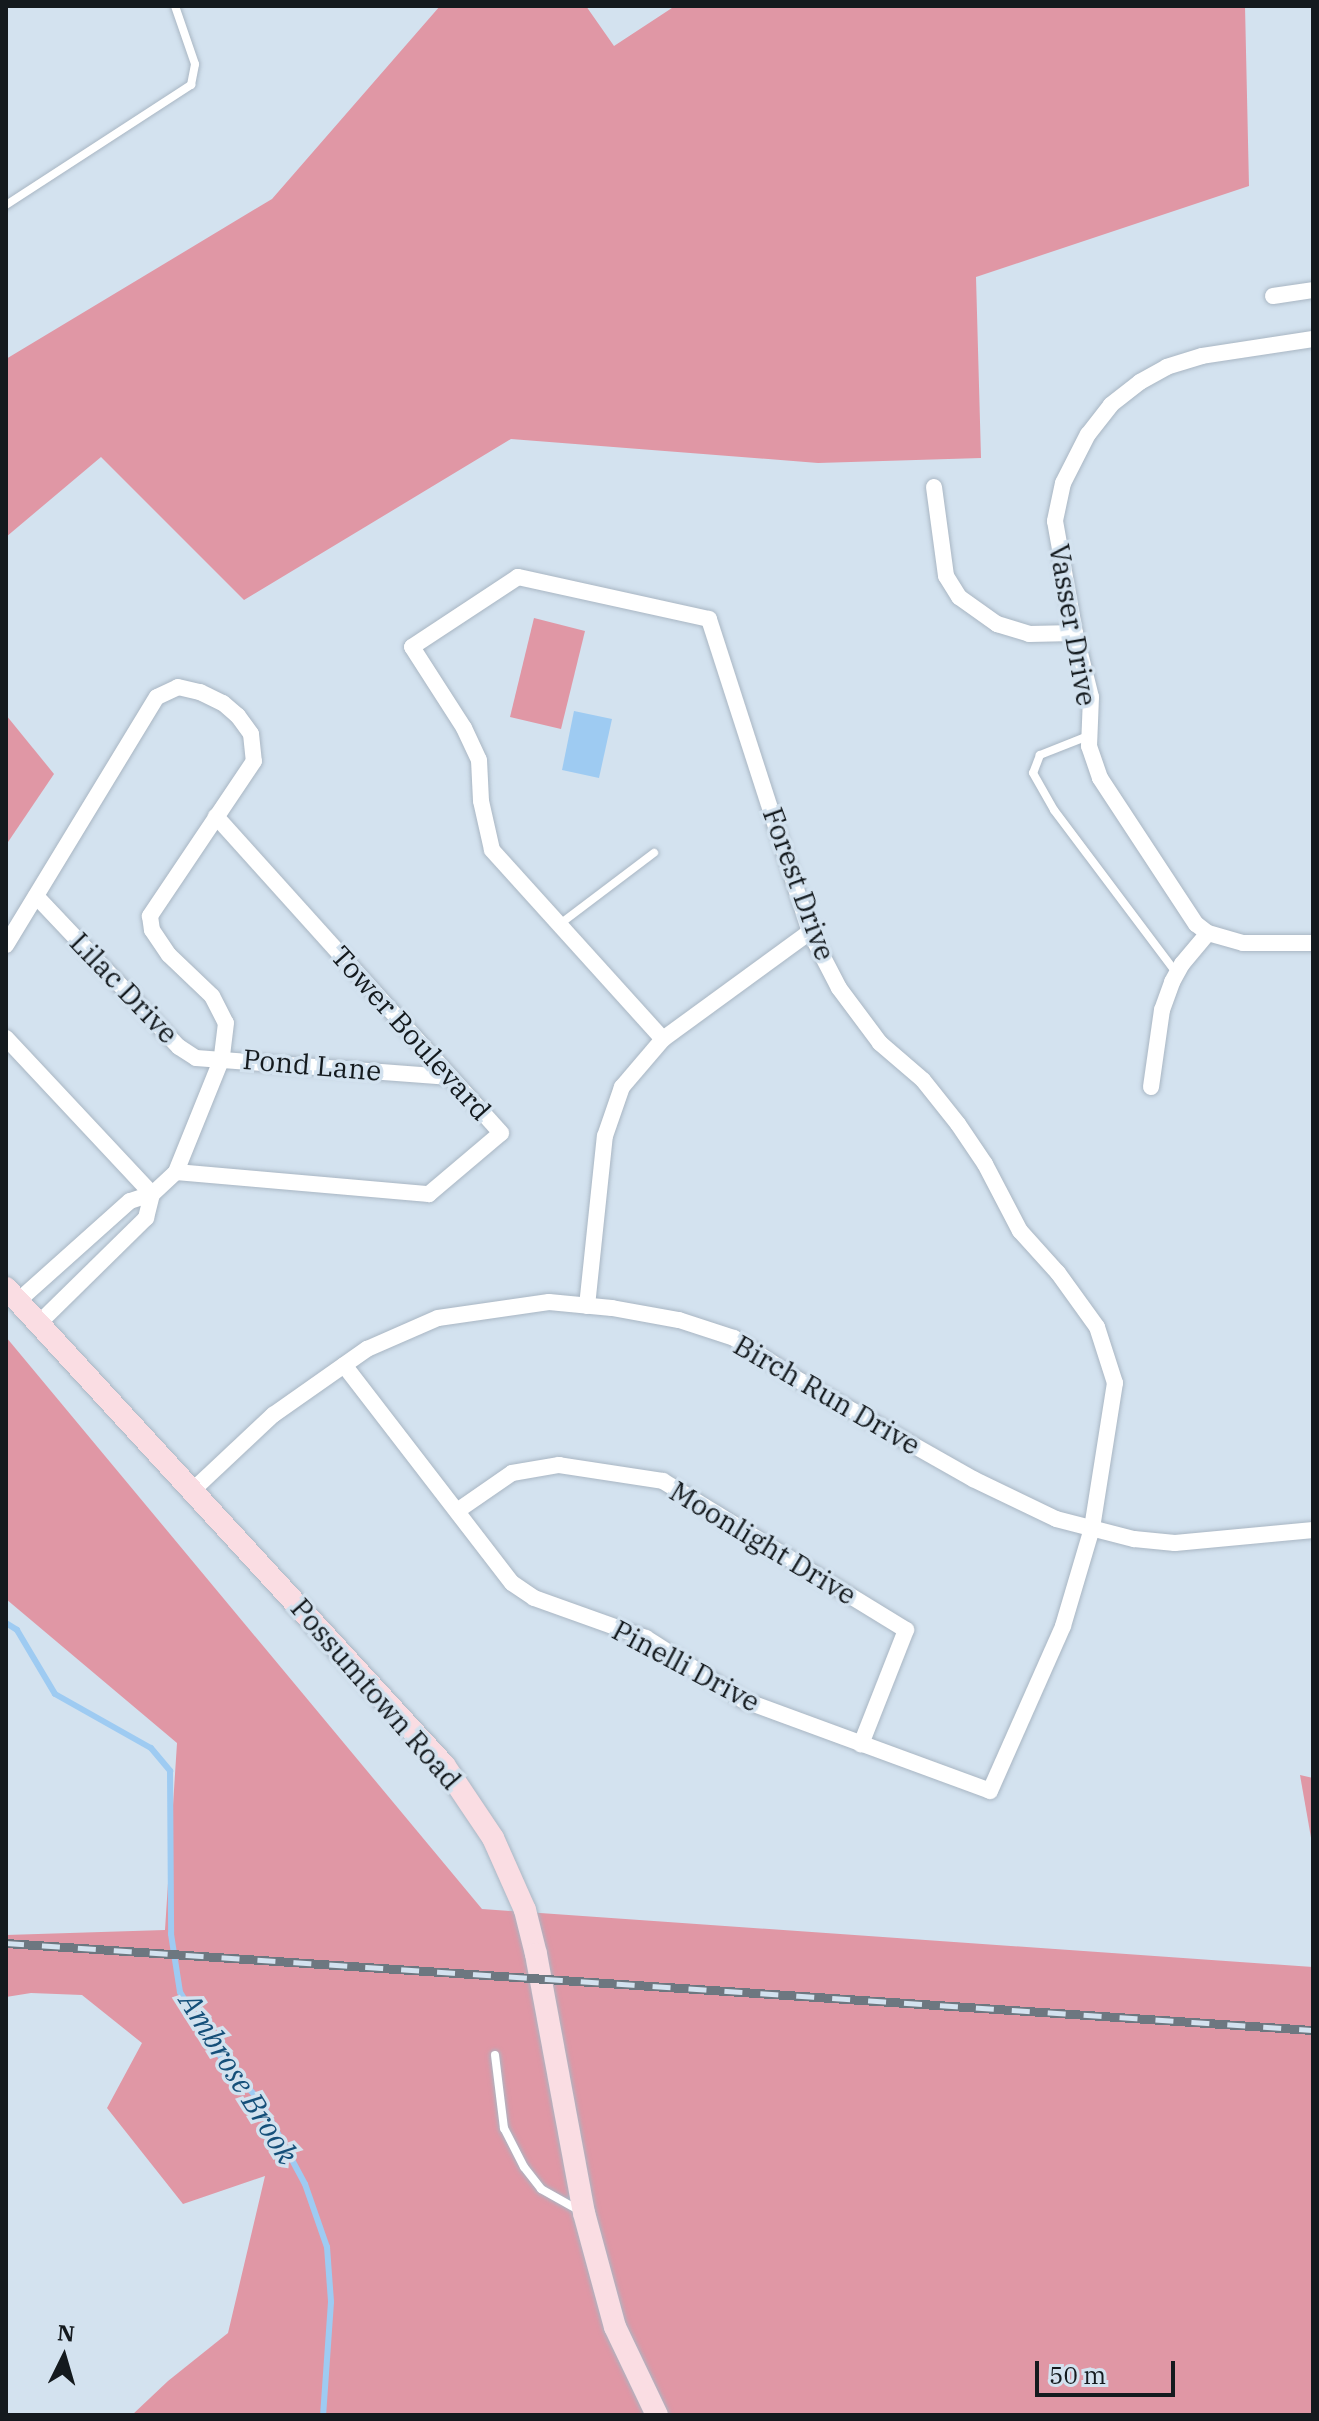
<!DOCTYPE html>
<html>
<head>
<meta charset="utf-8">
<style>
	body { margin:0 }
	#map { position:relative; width:1319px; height:2421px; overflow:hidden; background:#d3e2ef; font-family:"IBM Plex Serif",serif }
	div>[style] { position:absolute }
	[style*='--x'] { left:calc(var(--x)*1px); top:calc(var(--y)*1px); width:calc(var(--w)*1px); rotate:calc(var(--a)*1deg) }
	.green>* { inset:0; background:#e097a5 }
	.water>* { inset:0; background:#9ecbf2 }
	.stream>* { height:6px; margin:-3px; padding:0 3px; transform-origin:3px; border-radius:3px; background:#9ecbf2 }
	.roads { filter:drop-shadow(0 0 2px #a9b6c3) drop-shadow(0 0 2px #a9b6c3) }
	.service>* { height:8px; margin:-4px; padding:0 4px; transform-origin:4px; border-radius:4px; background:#fff }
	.minor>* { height:16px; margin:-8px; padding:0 8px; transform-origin:8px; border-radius:8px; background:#fff }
	.secondary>* { height:22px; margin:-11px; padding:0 11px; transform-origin:11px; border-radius:11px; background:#fadde3 }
	.rail>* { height:9px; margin-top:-4.5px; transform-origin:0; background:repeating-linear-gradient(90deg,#d3e2ef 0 18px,#6d7780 0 36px); box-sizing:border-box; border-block:2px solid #6d7780 }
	span { translate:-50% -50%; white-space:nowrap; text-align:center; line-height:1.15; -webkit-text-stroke:7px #d3e2ef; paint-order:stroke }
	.street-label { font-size:28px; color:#141a1e }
	.water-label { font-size:30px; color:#154f79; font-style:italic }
	.frame { position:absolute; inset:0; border:8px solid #141a1e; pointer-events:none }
	.north { position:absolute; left:24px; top:2317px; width:80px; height:80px; -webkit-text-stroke:6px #d3e2ef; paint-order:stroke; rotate:5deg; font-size:22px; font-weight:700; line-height:32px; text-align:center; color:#141a1e }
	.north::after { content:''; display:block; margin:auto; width:28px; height:36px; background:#141a1e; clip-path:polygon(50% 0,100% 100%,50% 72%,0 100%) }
	.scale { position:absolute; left:1035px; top:2361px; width:140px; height:36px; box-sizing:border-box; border:4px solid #141a1e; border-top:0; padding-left:10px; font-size:24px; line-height:28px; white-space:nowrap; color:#141a1e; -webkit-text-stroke:6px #d3e2ef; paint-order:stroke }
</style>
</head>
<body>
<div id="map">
	<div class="green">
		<div style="clip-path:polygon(440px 6px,586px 6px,614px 46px,675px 6px,1245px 6px,1249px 186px,976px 277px,981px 458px,818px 463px,511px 439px,244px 600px,101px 457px,6px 537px,6px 359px,272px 199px)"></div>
		<div style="clip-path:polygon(534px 618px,585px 631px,561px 729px,510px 717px)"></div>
		<div style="clip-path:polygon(6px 715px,54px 774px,6px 845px)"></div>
		<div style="clip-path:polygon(6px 1337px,482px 1909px,1313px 1967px,1313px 2415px,132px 2415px,168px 2381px,228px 2333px,265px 2176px,183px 2204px,107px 2108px,142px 2043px,82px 1995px,31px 1993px,6px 1997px,6px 1935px,165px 1930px,177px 1743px,6px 1599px)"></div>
		<div style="clip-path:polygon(1300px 1775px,1313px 1778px,1313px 1849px)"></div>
	</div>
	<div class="water">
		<div style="clip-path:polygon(574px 711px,612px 719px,599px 778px,562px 770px)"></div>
	</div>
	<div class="stream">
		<div style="--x:6;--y:1623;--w:13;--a:32"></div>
		<div style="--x:17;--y:1630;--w:74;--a:59.3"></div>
		<div style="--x:55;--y:1694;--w:110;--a:29.4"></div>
		<div style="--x:151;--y:1748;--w:30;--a:50"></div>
		<div style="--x:170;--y:1771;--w:163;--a:89.6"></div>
		<div style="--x:171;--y:1934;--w:59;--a:81.2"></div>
		<div style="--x:180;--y:1992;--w:79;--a:57.9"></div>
		<div style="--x:222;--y:2059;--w:58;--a:47.8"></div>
		<div style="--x:261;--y:2102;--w:93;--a:61.8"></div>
		<div style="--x:305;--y:2184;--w:67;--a:70.8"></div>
		<div style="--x:327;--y:2247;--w:55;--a:85.8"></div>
		<div style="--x:331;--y:2302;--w:113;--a:94"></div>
	</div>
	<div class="roads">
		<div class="service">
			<div style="--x:6;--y:205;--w:221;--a:-33"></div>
			<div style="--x:191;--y:85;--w:21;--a:-79"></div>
			<div style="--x:195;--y:64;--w:61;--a:-109"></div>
			<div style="--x:1088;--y:736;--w:52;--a:158.4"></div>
			<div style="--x:1040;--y:755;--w:19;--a:111"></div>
			<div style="--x:1033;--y:773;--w:43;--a:60.4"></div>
			<div style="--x:1054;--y:810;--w:205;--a:53.1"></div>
			<div style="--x:560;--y:924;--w:118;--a:-37.1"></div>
			<div style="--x:495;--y:2055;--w:74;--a:83"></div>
			<div style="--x:504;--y:2128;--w:44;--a:62.9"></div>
			<div style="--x:524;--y:2167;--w:28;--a:52"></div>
			<div style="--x:541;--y:2189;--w:45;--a:29.4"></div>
		</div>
		<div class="minor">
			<div style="--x:1273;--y:296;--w:40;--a:-8.5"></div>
			<div style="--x:1313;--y:339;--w:112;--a:171.3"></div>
			<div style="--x:1202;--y:356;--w:37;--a:163"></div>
			<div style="--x:1167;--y:367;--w:31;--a:151"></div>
			<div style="--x:1140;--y:382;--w:37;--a:142"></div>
			<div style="--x:1111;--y:405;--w:37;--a:128"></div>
			<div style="--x:1088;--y:434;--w:55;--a:117"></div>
			<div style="--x:1063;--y:483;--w:39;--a:102"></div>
			<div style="--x:1055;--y:521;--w:114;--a:79.9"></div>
			<div style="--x:1075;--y:633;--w:66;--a:76"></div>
			<div style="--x:1091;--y:697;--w:49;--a:92.3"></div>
			<div style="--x:1089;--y:746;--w:34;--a:71"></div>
			<div style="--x:1100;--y:778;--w:175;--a:56.7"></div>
			<div style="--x:1196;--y:924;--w:15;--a:37"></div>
			<div style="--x:1208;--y:933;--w:36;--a:16"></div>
			<div style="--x:1243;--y:943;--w:70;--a:0"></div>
			<div style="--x:934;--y:487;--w:90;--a:82.3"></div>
			<div style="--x:946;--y:576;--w:25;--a:58"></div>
			<div style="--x:959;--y:597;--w:47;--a:35.4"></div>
			<div style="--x:997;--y:624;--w:34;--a:17"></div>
			<div style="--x:1029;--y:634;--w:46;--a:-1.2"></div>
			<div style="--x:36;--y:896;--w:208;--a:46.6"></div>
			<div style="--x:179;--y:1047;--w:20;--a:33"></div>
			<div style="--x:196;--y:1058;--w:255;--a:4.3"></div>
			<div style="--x:6;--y:945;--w:290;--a:-58.7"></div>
			<div style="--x:157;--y:697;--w:23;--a:-25"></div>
			<div style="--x:178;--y:687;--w:23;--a:13"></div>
			<div style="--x:200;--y:692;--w:25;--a:26"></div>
			<div style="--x:223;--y:703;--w:20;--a:41"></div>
			<div style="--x:238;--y:716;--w:22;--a:54"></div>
			<div style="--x:251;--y:734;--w:27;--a:84"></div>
			<div style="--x:254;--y:761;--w:187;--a:123.9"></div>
			<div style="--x:150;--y:916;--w:14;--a:82"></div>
			<div style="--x:152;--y:930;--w:30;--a:56"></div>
			<div style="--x:169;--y:955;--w:59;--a:43.6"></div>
			<div style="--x:212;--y:996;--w:30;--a:63"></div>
			<div style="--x:226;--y:1023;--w:35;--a:97"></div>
			<div style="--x:222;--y:1058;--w:123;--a:112"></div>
			<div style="--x:176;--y:1172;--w:33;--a:137"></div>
			<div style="--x:152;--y:1194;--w:214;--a:-133.1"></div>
			<div style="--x:1151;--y:1087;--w:78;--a:-81.9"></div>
			<div style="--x:1162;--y:1010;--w:30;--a:-70"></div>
			<div style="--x:1172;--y:982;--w:21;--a:-61"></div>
			<div style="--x:1182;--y:964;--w:40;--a:-50"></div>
			<div style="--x:176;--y:1172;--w:254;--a:5"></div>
			<div style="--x:429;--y:1194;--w:94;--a:-40.3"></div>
			<div style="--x:501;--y:1133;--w:426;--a:-132"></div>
			<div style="--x:18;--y:1301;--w:150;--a:-41.8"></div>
			<div style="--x:130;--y:1201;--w:23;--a:-18"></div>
			<div style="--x:152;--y:1194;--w:25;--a:104"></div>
			<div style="--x:146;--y:1218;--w:150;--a:135.5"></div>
			<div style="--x:587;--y:1306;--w:171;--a:-84"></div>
			<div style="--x:605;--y:1136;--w:52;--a:-70.9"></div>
			<div style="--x:622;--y:1087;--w:63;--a:-49.5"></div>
			<div style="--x:663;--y:1039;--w:182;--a:-36.1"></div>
			<div style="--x:344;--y:1365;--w:275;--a:52.4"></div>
			<div style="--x:512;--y:1583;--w:27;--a:34"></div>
			<div style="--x:534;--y:1598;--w:119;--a:19.7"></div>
			<div style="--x:646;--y:1638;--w:115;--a:32.6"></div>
			<div style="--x:743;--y:1700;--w:263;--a:20.2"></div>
			<div style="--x:990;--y:1791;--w:180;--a:-66.1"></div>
			<div style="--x:1063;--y:1626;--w:102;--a:-73.5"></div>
			<div style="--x:1092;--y:1528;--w:147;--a:-81"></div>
			<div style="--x:1115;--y:1383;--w:59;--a:-107.8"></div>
			<div style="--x:1097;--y:1327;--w:67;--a:-125.8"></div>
			<div style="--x:1058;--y:1273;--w:57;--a:-132.1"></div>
			<div style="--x:1020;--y:1231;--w:76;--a:-117.6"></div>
			<div style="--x:985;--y:1164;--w:48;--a:-124"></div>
			<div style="--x:958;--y:1124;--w:56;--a:-128.5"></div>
			<div style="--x:923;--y:1080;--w:57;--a:-139.3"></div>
			<div style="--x:880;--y:1043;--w:69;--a:-126.7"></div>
			<div style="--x:839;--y:988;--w:63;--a:-117.4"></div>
			<div style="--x:810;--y:932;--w:329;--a:-107.9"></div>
			<div style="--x:709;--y:619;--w:196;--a:-167.6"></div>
			<div style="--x:518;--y:577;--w:127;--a:146.6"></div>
			<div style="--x:412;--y:647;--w:96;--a:57.3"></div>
			<div style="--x:464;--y:728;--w:35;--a:65"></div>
			<div style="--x:479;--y:760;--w:41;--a:87.2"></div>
			<div style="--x:481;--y:801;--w:50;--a:77.3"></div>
			<div style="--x:492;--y:850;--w:255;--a:47.9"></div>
			<div style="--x:193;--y:1490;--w:110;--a:-43.2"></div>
			<div style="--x:273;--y:1415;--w:115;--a:-35.1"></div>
			<div style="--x:367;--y:1349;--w:77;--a:-23.6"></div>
			<div style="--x:438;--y:1318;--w:112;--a:-8.2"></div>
			<div style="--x:549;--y:1302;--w:63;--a:5.4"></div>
			<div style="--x:612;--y:1308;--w:68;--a:10.2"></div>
			<div style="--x:679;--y:1320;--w:58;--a:18.1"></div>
			<div style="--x:734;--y:1338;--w:79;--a:33.1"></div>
			<div style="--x:800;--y:1381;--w:199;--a:29.5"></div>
			<div style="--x:973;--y:1479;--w:92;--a:25.7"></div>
			<div style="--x:1056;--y:1519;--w:81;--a:14.4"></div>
			<div style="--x:1134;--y:1539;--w:41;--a:5.6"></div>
			<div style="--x:1175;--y:1543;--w:139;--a:-5.4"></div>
			<div style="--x:457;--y:1511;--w:67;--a:-34.6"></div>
			<div style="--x:512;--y:1473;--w:48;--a:-9.7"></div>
			<div style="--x:559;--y:1465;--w:105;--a:8.7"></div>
			<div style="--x:663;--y:1481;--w:285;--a:31.5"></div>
			<div style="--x:906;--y:1630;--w:123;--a:111.5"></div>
		</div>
		<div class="secondary">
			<div style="--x:6;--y:1288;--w:648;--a:47.44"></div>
			<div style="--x:444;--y:1765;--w:88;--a:56.1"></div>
			<div style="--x:493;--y:1838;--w:79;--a:66"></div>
			<div style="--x:525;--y:1910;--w:45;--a:76"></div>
			<div style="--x:536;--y:1954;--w:263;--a:79.5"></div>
			<div style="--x:584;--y:2213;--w:118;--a:74.8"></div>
			<div style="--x:615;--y:2327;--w:98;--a:64.5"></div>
		</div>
	</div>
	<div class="rail">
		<div style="--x:6;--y:1943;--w:1310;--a:3.81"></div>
	</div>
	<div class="street-label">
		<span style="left:1073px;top:625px;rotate:80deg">Vasser Drive</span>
		<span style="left:799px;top:884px;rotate:70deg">Forest Drive</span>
		<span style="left:124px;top:988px;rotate:46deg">Lilac Drive</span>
		<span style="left:411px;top:1033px;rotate:48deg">Tower Boulevard</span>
		<span style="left:312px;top:1065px;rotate:5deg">Pond Lane</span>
		<span style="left:827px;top:1395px;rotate:30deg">Birch Run Drive</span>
		<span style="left:763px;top:1543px;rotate:31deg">Moonlight Drive</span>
		<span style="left:686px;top:1666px;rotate:28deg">Pinelli Drive</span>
		<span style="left:376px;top:1694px;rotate:49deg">Possumtown Road</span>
	</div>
	<div class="water-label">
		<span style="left:239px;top:2078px;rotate:58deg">Ambrose Brook</span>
	</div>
	<div class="frame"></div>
	<div class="north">N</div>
	<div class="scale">50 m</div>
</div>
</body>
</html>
